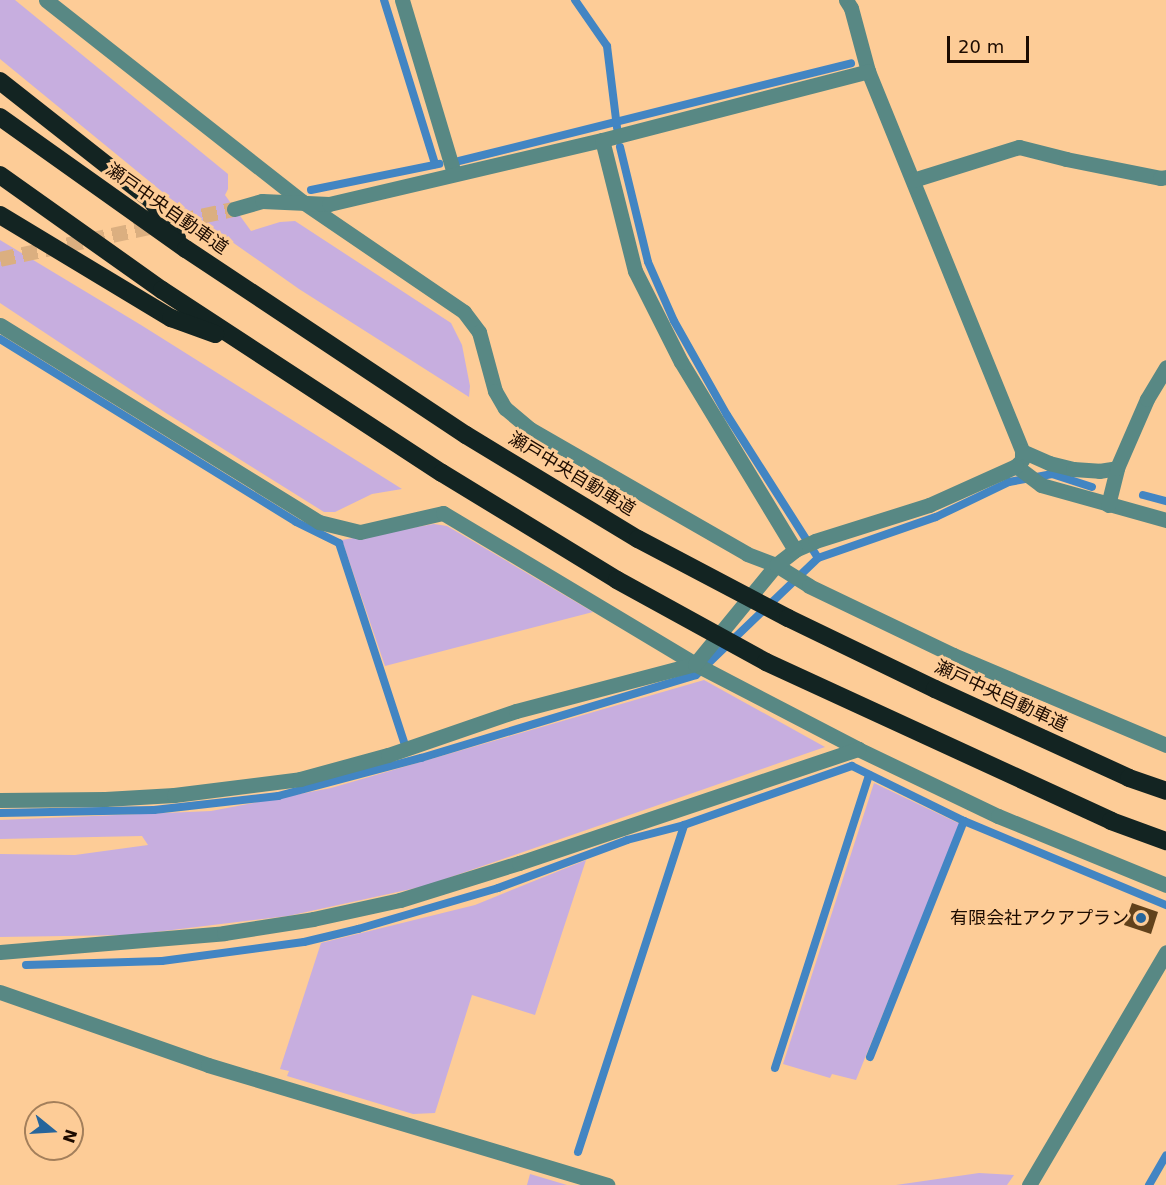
<!DOCTYPE html>
<html>
<head>
<meta charset="utf-8">
<style>
	body { margin:0 }
	#map { position:relative; width:1166px; height:1185px; overflow:hidden; background:#fdcc97; font-family:"DejaVu Sans","Noto Sans JP",sans-serif }
	div>[style] { position:absolute }
	[style*='--x'] { left:calc(var(--x)*1px); top:calc(var(--y)*1px); width:calc(var(--w)*1px); rotate:calc(var(--a)*1deg) }
	.green>* { inset:0; background:#c7aedf }
	.stream>* { height:8px; margin:-4px; padding:0 4px; transform-origin:4px; border-radius:4px; background:#4285c3 }
	.building>* { inset:0; background:#62421b }
	.minor-tunnel>* { height:15px; margin-top:-7.5px; transform-origin:0; background:repeating-linear-gradient(90deg,#dbaf80 0 15px,transparent 0 23px) }
	.minor>* { height:15px; margin:-7.5px; padding:0 7.5px; transform-origin:7.5px; border-radius:7.5px; background:#588884 }
	.motorway>* { height:18px; margin:-9px; padding:0 9px; transform-origin:9px; border-radius:9px; background:#132422 }
	.motorway-bridge>* { height:18px; margin:-9px; padding:0 9px; transform-origin:9px; border-radius:9px; background:#132422 }
	.dots>* { width:16px; height:16px; translate:-50% -50%; box-sizing:border-box; border:3px solid #fdcc97; border-radius:50% }
	span { translate:-50% -50%; white-space:nowrap; text-align:center; line-height:1.15; -webkit-text-stroke:6px #fdcc97; paint-order:stroke }
	.street-label { font-size:18px; color:#1c0b00 }
	.poi-label { font-size:18px; color:#1c0b00 }
	.right { translate:-100% -50%; text-align:right }
	.north { position:absolute; left:24px; top:1101px; width:60px; height:60px; box-sizing:border-box; background:#fdcc97; border:2px solid #a37f5b; border-radius:50%; rotate:108deg; font-size:16px; font-weight:700; line-height:24px; text-align:center; color:#1c0b00 }
	.north::after { content:''; display:block; margin:auto; width:21px; height:27px; background:#26659b; clip-path:polygon(50% 0,100% 100%,50% 72%,0 100%) }
	.scale { position:absolute; left:947px; top:36px; width:82px; height:27px; box-sizing:border-box; border:3px solid #1c0b00; border-top:0; padding-left:8px; font-size:18px; line-height:21px; white-space:nowrap; color:#1c0b00; -webkit-text-stroke:4px #fdcc97; paint-order:stroke }
</style>
</head>
<body>
<div id="map">
	<div class="green">
		<div style="clip-path:polygon(0 0,15px 0,228px 174px,228px 189px,225px 195px,251px 231px,280px 222px,295px 221px,451px 323px,462px 345px,470px 386px,469px 397px,299px 289px,171px 199px,0 59px)"></div>
		<div style="clip-path:polygon(0 240px,141px 325px,402px 489px,372px 494px,335px 512px,324px 512px,166px 413px,0 303px)"></div>
		<div style="clip-path:polygon(434px 524px,447px 526px,593px 612px,385px 666px,342px 540px)"></div>
		<div style="clip-path:polygon(704px 680px,825px 747px,425px 886px,288px 916px,131px 935px,0 937px,0 854px,75px 855px,148px 845px,142px 836px,0 839px,0 820px,211px 811px,331px 788px)"></div>
		<div style="clip-path:polygon(874px 783px,960px 824px,856px 1080px,832px 1074px,830px 1078px,783px 1064px)"></div>
		<div style="clip-path:polygon(586px 860px,535px 1015px,472px 995px,435px 1113px,413px 1114px,287px 1076px,289px 1071px,280px 1069px,321px 943px,475px 905px)"></div>
		<div style="clip-path:polygon(979px 1173px,1014px 1175px,1007px 1185px,896px 1185px)"></div>
		<div style="clip-path:polygon(530px 1174px,567px 1185px,527px 1185px)"></div>
	</div>
	<div class="stream">
		<div style="--x:384;--y:0;--w:172;--a:72.7"></div>
		<div style="--x:575;--y:0;--w:56;--a:55.2"></div>
		<div style="--x:607;--y:46;--w:83;--a:83"></div>
		<div style="--x:620;--y:147;--w:118;--a:76.3"></div>
		<div style="--x:648;--y:262;--w:64;--a:66.2"></div>
		<div style="--x:674;--y:321;--w:108;--a:60.6"></div>
		<div style="--x:727;--y:415;--w:169;--a:57.5"></div>
		<div style="--x:459;--y:161;--w:404;--a:-14"></div>
		<div style="--x:311;--y:190;--w:131;--a:-11.5"></div>
		<div style="--x:0;--y:339;--w:348;--a:31.7"></div>
		<div style="--x:296;--y:522;--w:48;--a:26"></div>
		<div style="--x:339;--y:543;--w:219;--a:71.9"></div>
		<div style="--x:1143;--y:495;--w:24;--a:15"></div>
		<div style="--x:0;--y:813;--w:154;--a:-1.1"></div>
		<div style="--x:154;--y:810;--w:125;--a:-6.4"></div>
		<div style="--x:278;--y:796;--w:148;--a:-14.9"></div>
		<div style="--x:421;--y:758;--w:287;--a:-16.8"></div>
		<div style="--x:696;--y:675;--w:169;--a:-43.8"></div>
		<div style="--x:818;--y:558;--w:125;--a:-19.2"></div>
		<div style="--x:936;--y:517;--w:81;--a:-25.6"></div>
		<div style="--x:1009;--y:482;--w:44;--a:-10.5"></div>
		<div style="--x:1052;--y:474;--w:42;--a:18"></div>
		<div style="--x:26;--y:965;--w:136;--a:-1.7"></div>
		<div style="--x:162;--y:961;--w:143;--a:-7.6"></div>
		<div style="--x:304;--y:942;--w:56;--a:-13.5"></div>
		<div style="--x:358;--y:929;--w:146;--a:-16.3"></div>
		<div style="--x:498;--y:888;--w:138;--a:-20.4"></div>
		<div style="--x:627;--y:840;--w:59;--a:-14.7"></div>
		<div style="--x:684;--y:825;--w:178;--a:-19.4"></div>
		<div style="--x:852;--y:766;--w:125;--a:26.2"></div>
		<div style="--x:964;--y:821;--w:219;--a:22.6"></div>
		<div style="--x:870;--y:1057;--w:254;--a:-68.3"></div>
		<div style="--x:775;--y:1068;--w:308;--a:-72.2"></div>
		<div style="--x:578;--y:1152;--w:344;--a:-72"></div>
		<div style="--x:1149;--y:1185;--w:34;--a:-60"></div>
	</div>
	<div class="building">
		<div style="clip-path:polygon(1132px 903px,1158px 912px,1151px 934px,1124px 925px)"></div>
	</div>
	<div class="minor-tunnel">
		<div style="--x:0;--y:259;--w:239;--a:-12.1"></div>
	</div>
	<div class="minor">
		<div style="--x:46;--y:0;--w:327;--a:38.2"></div>
		<div style="--x:303;--y:202;--w:195;--a:34.3"></div>
		<div style="--x:464;--y:312;--w:25;--a:53"></div>
		<div style="--x:479;--y:332;--w:61;--a:74.8"></div>
		<div style="--x:495;--y:391;--w:20;--a:60"></div>
		<div style="--x:505;--y:408;--w:33;--a:40"></div>
		<div style="--x:530;--y:429;--w:250;--a:29.9"></div>
		<div style="--x:747;--y:554;--w:31;--a:21"></div>
		<div style="--x:776;--y:565;--w:39;--a:32"></div>
		<div style="--x:809;--y:586;--w:160;--a:25.6"></div>
		<div style="--x:953;--y:655;--w:231;--a:22.9"></div>
		<div style="--x:402;--y:0;--w:181;--a:73.3"></div>
		<div style="--x:846;--y:0;--w:9;--a:58"></div>
		<div style="--x:851;--y:8;--w:65;--a:74.9"></div>
		<div style="--x:868;--y:71;--w:410;--a:67.9"></div>
		<div style="--x:1022;--y:451;--w:9;--a:90"></div>
		<div style="--x:1022;--y:460;--w:8;--a:135"></div>
		<div style="--x:1016;--y:466;--w:31;--a:37"></div>
		<div style="--x:1041;--y:485;--w:130;--a:15.6"></div>
		<div style="--x:913;--y:180;--w:111;--a:-17.3"></div>
		<div style="--x:1019;--y:147;--w:49;--a:14.3"></div>
		<div style="--x:1066;--y:159;--w:96;--a:11.4"></div>
		<div style="--x:1160;--y:178;--w:6;--a:-9"></div>
		<div style="--x:234;--y:209;--w:29;--a:-16"></div>
		<div style="--x:262;--y:201;--w:67;--a:2.6"></div>
		<div style="--x:329;--y:204;--w:280;--a:-13.2"></div>
		<div style="--x:602;--y:140;--w:275;--a:-14.5"></div>
		<div style="--x:0;--y:325;--w:375;--a:31.7"></div>
		<div style="--x:319;--y:522;--w:42;--a:13.7"></div>
		<div style="--x:360;--y:532;--w:85;--a:-12.9"></div>
		<div style="--x:443;--y:513;--w:294;--a:30.9"></div>
		<div style="--x:695;--y:664;--w:184;--a:27.5"></div>
		<div style="--x:858;--y:749;--w:155;--a:25.6"></div>
		<div style="--x:998;--y:816;--w:182;--a:22.3"></div>
		<div style="--x:1022;--y:451;--w:30;--a:24"></div>
		<div style="--x:1049;--y:463;--w:25;--a:14"></div>
		<div style="--x:1073;--y:469;--w:26;--a:4"></div>
		<div style="--x:1099;--y:471;--w:18;--a:-9"></div>
		<div style="--x:1108;--y:505;--w:38;--a:-76"></div>
		<div style="--x:1117;--y:468;--w:75;--a:-66.5"></div>
		<div style="--x:1147;--y:399;--w:37;--a:-59"></div>
		<div style="--x:795;--y:550;--w:22;--a:-24"></div>
		<div style="--x:815;--y:541;--w:120;--a:-17.5"></div>
		<div style="--x:929;--y:505;--w:95;--a:-24.1"></div>
		<div style="--x:0;--y:800;--w:105;--a:-0.5"></div>
		<div style="--x:105;--y:799;--w:69;--a:-3.3"></div>
		<div style="--x:174;--y:795;--w:127;--a:-7.2"></div>
		<div style="--x:300;--y:779;--w:91;--a:-15.3"></div>
		<div style="--x:388;--y:755;--w:135;--a:-19"></div>
		<div style="--x:516;--y:711;--w:185;--a:-14.7"></div>
		<div style="--x:695;--y:664;--w:128;--a:-50.7"></div>
		<div style="--x:776;--y:565;--w:24;--a:-38"></div>
		<div style="--x:795;--y:550;--w:220;--a:-121.2"></div>
		<div style="--x:681;--y:362;--w:102;--a:-116.8"></div>
		<div style="--x:635;--y:271;--w:135;--a:-104.1"></div>
		<div style="--x:0;--y:952;--w:225;--a:-4.8"></div>
		<div style="--x:224;--y:933;--w:90;--a:-8.9"></div>
		<div style="--x:313;--y:919;--w:89;--a:-12.3"></div>
		<div style="--x:400;--y:900;--w:125;--a:-17.3"></div>
		<div style="--x:519;--y:863;--w:358;--a:-18.6"></div>
		<div style="--x:0;--y:992;--w:220;--a:19.3"></div>
		<div style="--x:208;--y:1065;--w:417;--a:16.7"></div>
		<div style="--x:1029;--y:1185;--w:270;--a:-59.5"></div>
	</div>
	<div class="motorway">
		<div style="--x:0;--y:81;--w:192;--a:38.2"></div>
		<div style="--x:151;--y:200;--w:46;--a:55.6"></div>
		<div style="--x:0;--y:117;--w:228;--a:35.4"></div>
		<div style="--x:186;--y:249;--w:336;--a:33.6"></div>
		<div style="--x:0;--y:175;--w:199;--a:35.4"></div>
		<div style="--x:162;--y:290;--w:334;--a:33.2"></div>
		<div style="--x:0;--y:215;--w:200;--a:31.1"></div>
		<div style="--x:171;--y:318;--w:47;--a:20"></div>
	</div>
	<div class="motorway-bridge">
		<div style="--x:466;--y:435;--w:201;--a:31.2"></div>
		<div style="--x:638;--y:539;--w:170;--a:27.8"></div>
		<div style="--x:788;--y:618;--w:163;--a:25.8"></div>
		<div style="--x:935;--y:689;--w:213;--a:24.6"></div>
		<div style="--x:1129;--y:778;--w:39;--a:19"></div>
		<div style="--x:442;--y:473;--w:205;--a:31.4"></div>
		<div style="--x:617;--y:580;--w:170;--a:28.8"></div>
		<div style="--x:766;--y:662;--w:380;--a:24.7"></div>
		<div style="--x:1111;--y:821;--w:59;--a:20"></div>
	</div>
	<div class="dots">
		<div style="left:1141px;top:918px;background:#26659b"></div>
	</div>
	<div class="street-label">
		<span style="left:167px;top:209px;rotate:35deg">瀬戸中央自動車道</span>
		<span style="left:572px;top:474px;rotate:31deg">瀬戸中央自動車道</span>
		<span style="left:1001px;top:696px;rotate:25deg">瀬戸中央自動車道</span>
	</div>
	<div class="poi-label">
		<span class="right" style="left:1129px;top:918px">有限会社アクアプラン</span>
	</div>
	<div class="north">N</div>
	<div class="scale">20 m</div>
</div>
</body>
</html>
